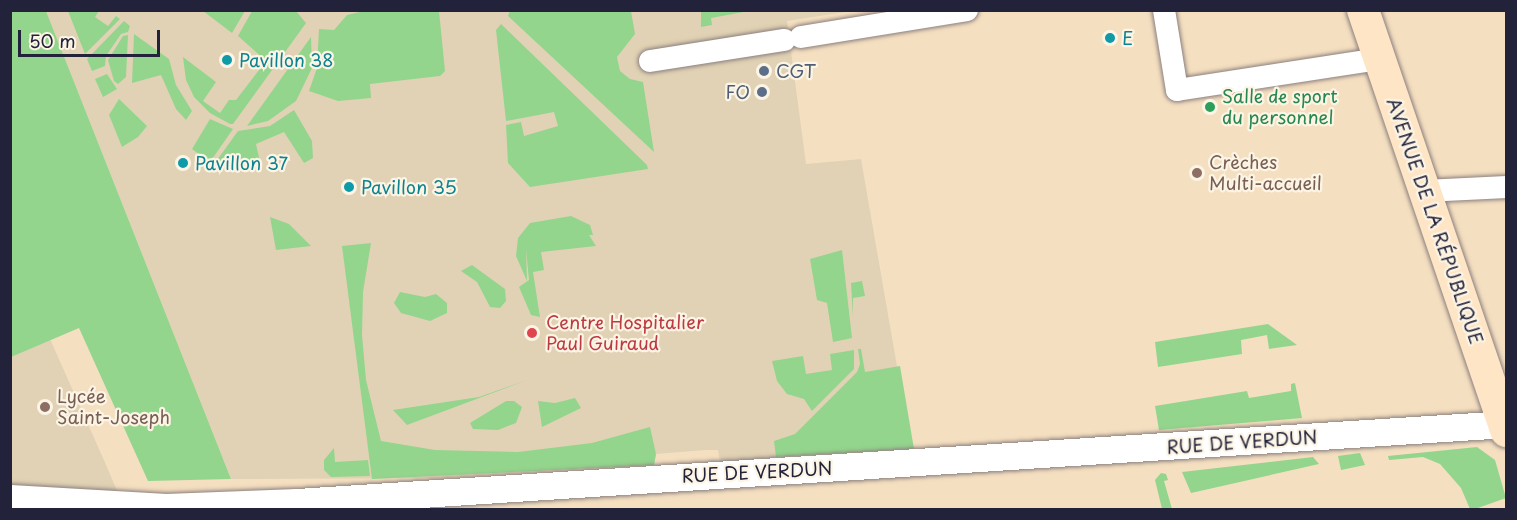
<!DOCTYPE html>
<html>
<head>
<meta charset="utf-8">
<style>
	body { margin:0 }
	#map { position:relative; width:1517px; height:520px; overflow:hidden; background:#f5dfc1; font-family:"Playpen Sans",sans-serif }
	div>[style] { position:absolute }
	[style*='--x'] { left:calc(var(--x)*1px); top:calc(var(--y)*1px); width:calc(var(--w)*1px); rotate:calc(var(--a)*1deg) }
	.built>* { inset:0; background:#e1d2b5 }
	.green>* { inset:0; background:#93d58d }
	.roads { filter:drop-shadow(0 0 2px #8c807e) drop-shadow(0 0 2px #8c807e) }
	.minor>* { height:22px; margin:-11px; padding:0 11px; transform-origin:11px; border-radius:11px; background:#fff }
	.tertiary>* { height:27px; margin:-13.5px; padding:0 13.5px; transform-origin:13.5px; border-radius:13.5px; background:#fff }
	.secondary>* { height:32px; margin:-16px; padding:0 16px; transform-origin:16px; border-radius:16px; background:#fee5c5 }
	.dots>* { width:16px; height:16px; translate:-50% -50%; box-sizing:border-box; border:3px solid #fcf5e5; border-radius:50% }
	span { translate:-50% -50%; white-space:nowrap; text-align:center; line-height:1.15; -webkit-text-stroke:4.5px #fcf5e5; paint-order:stroke }
	.culture-label { font-size:18px; color:#0d838f }
	.left { translate:0 -50%; text-align:left }
	.service-label { font-size:18px; color:#4e5e75 }
	.right { translate:-100% -50%; text-align:right }
	.leisure-label { font-size:18px; color:#27864d }
	.education-label { font-size:18px; color:#785e54 }
	.street-label { font-size:18px; color:#22223b }
	.health-label { font-size:18px; color:#be3a42 }
	.frame { position:absolute; inset:0; border:12px solid #22223b; pointer-events:none }
	.scale { position:absolute; left:18px; top:30px; width:142px; height:27px; box-sizing:border-box; border:3px solid #22223b; border-top:0; padding-left:8px; font-size:18px; line-height:21px; white-space:nowrap; color:#22223b; -webkit-text-stroke:4px #fcf5e5; paint-order:stroke }
</style>
</head>
<body>
<div id="map">
	<div class="built">
		<div style="clip-path:polygon(46px 11px,852px 11px,787px 21px,806px 164px,861px 159px,911px 447px,720px 462px,718px 450px,705px 450px,656px 454px,654px 465px,438px 478px,231px 479px)"></div>
		<div style="clip-path:polygon(50px 339px,103px 458px,119px 495px,11px 485px,10px 357px)"></div>
	</div>
	<div class="green">
		<div style="clip-path:polygon(368px 10px,439px 11px,445px 71px,440px 76px,370px 84px,371px 98px,338px 101px,309px 91px,317px 68px,319px 29px,334px 30px,347px 15px)"></div>
		<div style="clip-path:polygon(510px 10px,631px 11px,635px 34px,617px 57px,620px 71px,630px 79px,643px 82px,654px 152px,508px 16px)"></div>
		<div style="clip-path:polygon(10px 11px,46px 11px,231px 479px,148px 481px,79px 328px,11px 357px)"></div>
		<div style="clip-path:polygon(68px 11px,99px 11px,95px 17px,108px 26px,116px 16px,120px 19px,85px 54px)"></div>
		<div style="clip-path:polygon(245px 11px,232px 33px,203px 11px,245px 10px)"></div>
		<div style="clip-path:polygon(252px 11px,296px 11px,306px 23px,233px 124px,230px 124px,210px 113px,194px 97px,186px 80px,183px 57px,216px 82px,203px 101px,220px 113px,229px 100px,236px 100px,266px 61px,238px 36px)"></div>
		<div style="clip-path:polygon(701px 11px,701px 10px,749px 11px,711px 18px,712px 25px,701px 27px)"></div>
		<div style="clip-path:polygon(124px 21px,130px 26px,128px 32px,121px 34px,106px 56px,105px 66px,92px 71px,87px 59px)"></div>
		<div style="clip-path:polygon(501px 24px,647px 165px,648px 169px,530px 187px,508px 163px,506px 125px,521px 122px,524px 136px,558px 126px,554px 112px,506px 121px,496px 30px)"></div>
		<div style="clip-path:polygon(134px 34px,169px 59px,176px 85px,192px 111px,186px 120px,176px 109px,161px 75px,132px 83px)"></div>
		<div style="clip-path:polygon(128px 35px,126px 77px,118px 84px,114px 81px,108px 60px,123px 36px)"></div>
		<div style="clip-path:polygon(311px 37px,312px 68px,296px 101px,268px 121px,247px 126px)"></div>
		<div style="clip-path:polygon(107px 74px,117px 89px,103px 97px,95px 79px)"></div>
		<div style="clip-path:polygon(119px 99px,147px 126px,138px 137px,122px 147px,109px 115px)"></div>
		<div style="clip-path:polygon(294px 110px,312px 141px,313px 158px,304px 163px,284px 132px,256px 144px,260px 162px,215px 163px,238px 131px,270px 126px)"></div>
		<div style="clip-path:polygon(210px 119px,233px 129px,210px 162px,192px 149px)"></div>
		<div style="clip-path:polygon(571px 216px,590px 225px,593px 235px,589px 235px,596px 246px,541px 252px,544px 270px,533px 272px,540px 317px,531px 315px,519px 287px,529px 280px,526px 249px,527px 281px,516px 256px,518px 238px,530px 223px)"></div>
		<div style="clip-path:polygon(270px 217px,289px 224px,311px 246px,276px 250px)"></div>
		<div style="clip-path:polygon(371px 243px,363px 292px,362px 335px,366px 380px,381px 441px,435px 450px,518px 452px,592px 443px,650px 427px,656px 454px,654px 465px,372px 479px,342px 246px)"></div>
		<div style="clip-path:polygon(842px 250px,852px 338px,833px 342px,827px 303px,817px 300px,810px 259px)"></div>
		<div style="clip-path:polygon(472px 265px,505px 289px,506px 301px,500px 308px,490px 307px,477px 282px,461px 271px)"></div>
		<div style="clip-path:polygon(862px 281px,865px 296px,853px 298px,853px 317px,851px 283px)"></div>
		<div style="clip-path:polygon(400px 292px,425px 297px,436px 294px,447px 303px,447px 313px,430px 321px,401px 313px,394px 303px)"></div>
		<div style="clip-path:polygon(1268px 324px,1297px 345px,1269px 349px,1267px 335px,1241px 340px,1242px 354px,1158px 367px,1155px 342px)"></div>
		<div style="clip-path:polygon(858px 349px,861px 349px,865px 372px,900px 366px,914px 449px,776px 457px,774px 441px,795px 434px,857px 372px,860px 364px)"></div>
		<div style="clip-path:polygon(854px 350px,854px 369px,812px 411px,804px 399px,787px 394px,777px 381px,772px 361px,803px 356px,806px 374px,832px 370px,830px 354px)"></div>
		<div style="clip-path:polygon(527px 380px,407px 425px,393px 410px,479px 397px)"></div>
		<div style="clip-path:polygon(1295px 383px,1302px 418px,1159px 430px,1155px 406px,1247px 391px,1249px 398px,1291px 391px,1291px 384px)"></div>
		<div style="clip-path:polygon(575px 398px,581px 408px,542px 427px,538px 401px,555px 403px)"></div>
		<div style="clip-path:polygon(506px 401px,514px 401px,522px 407px,516px 423px,498px 430px,473px 429px,470px 423px)"></div>
		<div style="clip-path:polygon(1477px 447px,1495px 460px,1506px 498px,1475px 509px,1470px 509px,1461px 488px,1440px 464px,1423px 457px,1389px 460px,1388px 456px)"></div>
		<div style="clip-path:polygon(334px 448px,335px 462px,368px 460px,370px 476px,331px 477px,324px 470px,324px 460px)"></div>
		<div style="clip-path:polygon(1360px 453px,1365px 465px,1341px 470px,1338px 456px)"></div>
		<div style="clip-path:polygon(1313px 457px,1319px 464px,1191px 493px,1182px 472px)"></div>
		<div style="clip-path:polygon(1161px 473px,1166px 474px,1168px 480px,1164px 481px,1172px 509px,1162px 509px,1155px 480px)"></div>
	</div>
	<div class="roads">
		<div class="minor">
			<div style="--x:1164;--y:10;--w:81;--a:80.8"></div>
			<div style="--x:1177;--y:90;--w:205;--a:-8.7"></div>
			<div style="--x:801;--y:37;--w:168;--a:-9.2"></div>
			<div style="--x:650;--y:61;--w:136;--a:-8.9"></div>
			<div style="--x:1425;--y:191;--w:81;--a:-2.8"></div>
		</div>
		<div class="tertiary">
			<div style="--x:10;--y:498;--w:156;--a:3.3"></div>
			<div style="--x:166;--y:507;--w:131;--a:-2.2"></div>
			<div style="--x:297;--y:502;--w:1212;--a:-3.69"></div>
		</div>
		<div class="secondary">
			<div style="--x:1363;--y:10;--w:445;--a:71.2"></div>
		</div>
	</div>
	<div class="dots">
		<div style="left:1110px;top:38px;background:#0f9aa8"></div>
		<div style="left:227px;top:60px;background:#0f9aa8"></div>
		<div style="left:764px;top:71px;background:#5c6f8a"></div>
		<div style="left:762px;top:92px;background:#5c6f8a"></div>
		<div style="left:1210px;top:107px;background:#2e9e5b"></div>
		<div style="left:183px;top:163px;background:#0f9aa8"></div>
		<div style="left:1197px;top:173px;background:#8d6e63"></div>
		<div style="left:349px;top:187px;background:#0f9aa8"></div>
		<div style="left:532px;top:333px;background:#e0444e"></div>
		<div style="left:45px;top:407px;background:#8d6e63"></div>
	</div>
	<div class="culture-label">
		<span class="left" style="left:1122px;top:38px">E</span>
		<span class="left" style="left:239px;top:60px">Pavillon 38</span>
		<span class="left" style="left:195px;top:163px">Pavillon 37</span>
		<span class="left" style="left:361px;top:187px">Pavillon 35</span>
	</div>
	<div class="service-label">
		<span class="left" style="left:776px;top:71px">CGT</span>
		<span class="right" style="left:750px;top:92px">FO</span>
	</div>
	<div class="leisure-label">
		<span class="left" style="left:1222px;top:107px">Salle de sport<br>du personnel</span>
	</div>
	<div class="education-label">
		<span class="left" style="left:1209px;top:173px">Crèches<br>Multi-accueil</span>
		<span class="left" style="left:57px;top:407px">Lycée<br>Saint-Joseph</span>
	</div>
	<div class="street-label">
		<span style="left:1435px;top:221px;rotate:71deg">AVENUE DE LA RÉPUBLIQUE</span>
		<span style="left:1242px;top:442px;rotate:-4deg">RUE DE VERDUN</span>
		<span style="left:757px;top:472px;rotate:-3deg">RUE DE VERDUN</span>
	</div>
	<div class="health-label">
		<span class="left" style="left:546px;top:333px">Centre Hospitalier<br>Paul Guiraud</span>
	</div>
	<div class="frame"></div>
	<div class="scale">50 m</div>
</div>
</body>
</html>
